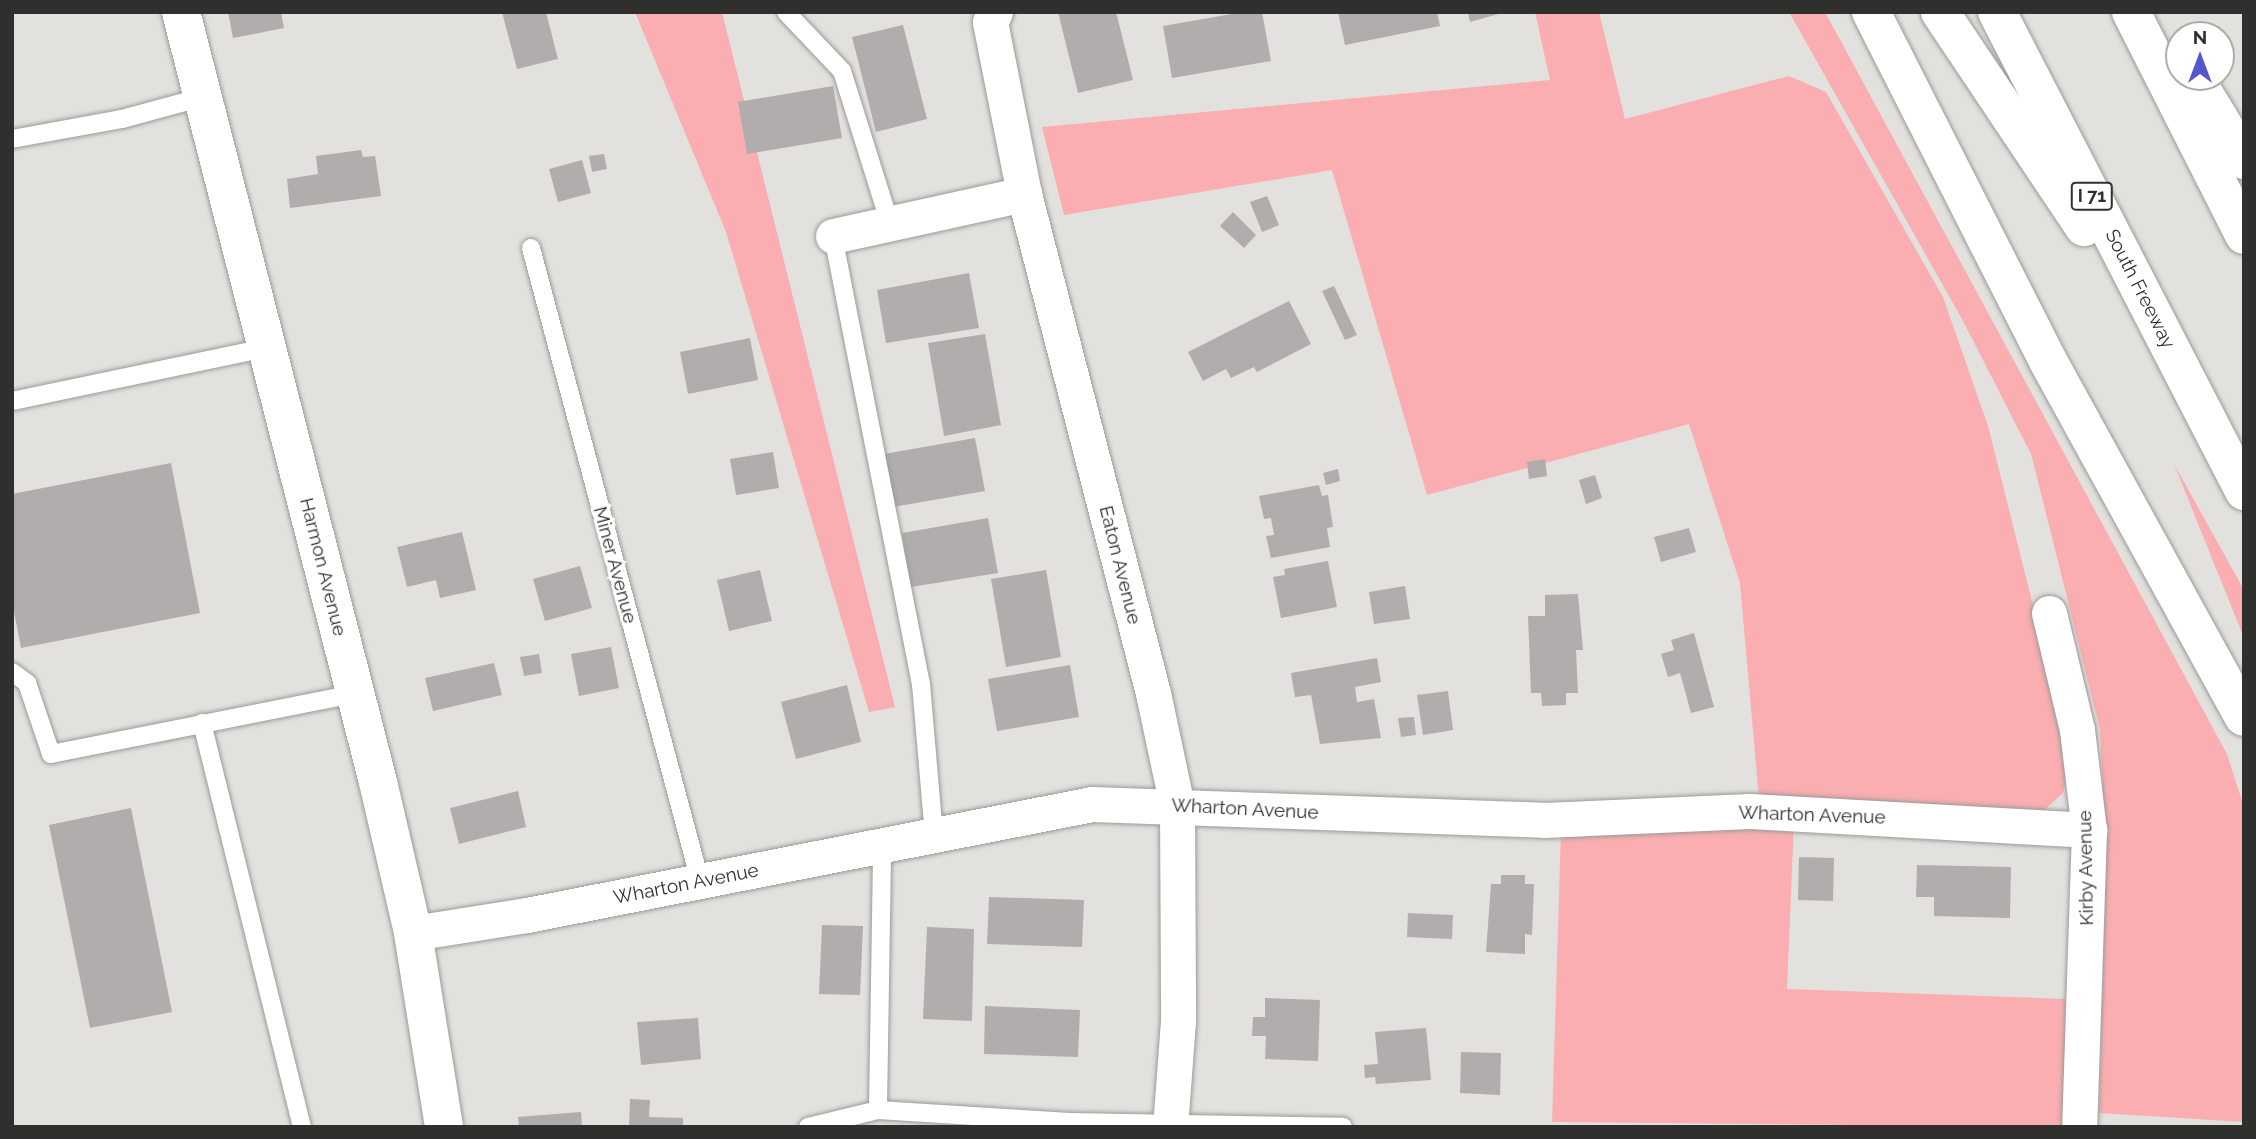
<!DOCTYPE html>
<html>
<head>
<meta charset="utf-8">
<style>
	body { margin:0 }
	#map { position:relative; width:2256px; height:1139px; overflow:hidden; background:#e3e1de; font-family:Raleway,sans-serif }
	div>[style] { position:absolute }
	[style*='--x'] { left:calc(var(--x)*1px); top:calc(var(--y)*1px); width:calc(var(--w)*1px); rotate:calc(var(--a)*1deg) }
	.green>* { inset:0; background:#faaeb1 }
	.building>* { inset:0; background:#b0adac }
	.roads { filter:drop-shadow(0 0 2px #9b9a97) drop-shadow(0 0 2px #9b9a97) }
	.lane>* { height:18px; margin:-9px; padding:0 9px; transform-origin:9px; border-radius:9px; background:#fff }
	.street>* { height:35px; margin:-17.5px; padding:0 17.5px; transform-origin:17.5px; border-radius:17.5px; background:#fff }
	.secondary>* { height:38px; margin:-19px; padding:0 19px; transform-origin:19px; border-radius:19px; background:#fff }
	.highway>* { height:38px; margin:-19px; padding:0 19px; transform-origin:19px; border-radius:19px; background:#fff }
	span { translate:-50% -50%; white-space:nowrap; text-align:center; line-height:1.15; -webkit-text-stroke:6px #fff; paint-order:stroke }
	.shield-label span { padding:2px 5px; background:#fff; border:2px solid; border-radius:5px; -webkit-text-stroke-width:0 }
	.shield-label { font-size:18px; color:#2f2f2e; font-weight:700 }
	.street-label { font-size:19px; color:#2f2f2e }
	.frame { position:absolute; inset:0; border:14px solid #2f2f2e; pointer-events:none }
	.north { position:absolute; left:2165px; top:21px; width:70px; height:70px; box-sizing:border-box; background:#fff; border:2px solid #acacab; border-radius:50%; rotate:0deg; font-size:19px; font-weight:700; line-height:28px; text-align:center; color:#2f2f2e }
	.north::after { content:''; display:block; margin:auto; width:24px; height:32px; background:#5557ce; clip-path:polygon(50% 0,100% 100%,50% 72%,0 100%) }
</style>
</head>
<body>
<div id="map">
	<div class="green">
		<div style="clip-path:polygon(635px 12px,722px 12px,895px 707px,869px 712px,726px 232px)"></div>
		<div style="clip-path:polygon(1535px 12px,1599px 12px,1625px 119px,1789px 76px,1826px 92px,1943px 297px,1988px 426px,2072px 761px,2063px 793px,2041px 813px,1759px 799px,1740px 583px,1689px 424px,1427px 495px,1332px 170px,1064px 215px,1042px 127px,1550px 80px)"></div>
		<div style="clip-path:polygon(1789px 12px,1825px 12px,2227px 754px,2244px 807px,2244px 1122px,2099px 1113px,2106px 861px,2100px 729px,2031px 454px,1963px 321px)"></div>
		<div style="clip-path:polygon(2174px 464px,2244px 590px,2244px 638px)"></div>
		<div style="clip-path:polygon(1794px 821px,1787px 989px,2066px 999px,2064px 1127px,1552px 1122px,1561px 830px)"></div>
	</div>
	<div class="building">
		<div style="clip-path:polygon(228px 12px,281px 12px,284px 28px,233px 38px)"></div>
		<div style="clip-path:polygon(502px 12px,546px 12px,558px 59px,517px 69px)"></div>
		<div style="clip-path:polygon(1058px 12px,1116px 12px,1133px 80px,1078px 93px)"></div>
		<div style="clip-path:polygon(1243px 12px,1262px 12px,1271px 61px,1172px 78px,1163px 26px)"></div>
		<div style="clip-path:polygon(1338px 12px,1437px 12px,1440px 26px,1345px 45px)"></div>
		<div style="clip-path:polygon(1468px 12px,1502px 12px,1502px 13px,1470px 22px)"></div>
		<div style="clip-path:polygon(903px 25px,927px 119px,876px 132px,852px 37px)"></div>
		<div style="clip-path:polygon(833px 86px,842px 138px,747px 154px,738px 102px)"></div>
		<div style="clip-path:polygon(361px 150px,363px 157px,375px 156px,381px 196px,290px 208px,287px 179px,318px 174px,316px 156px)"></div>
		<div style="clip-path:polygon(604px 154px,607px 169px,592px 172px,589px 156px)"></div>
		<div style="clip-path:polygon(582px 160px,591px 193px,558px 202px,549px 169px)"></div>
		<div style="clip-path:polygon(1267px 196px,1279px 225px,1262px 232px,1250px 202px)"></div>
		<div style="clip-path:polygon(1233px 212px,1256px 235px,1244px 248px,1220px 226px)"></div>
		<div style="clip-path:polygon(969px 273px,979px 328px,886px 343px,877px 290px)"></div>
		<div style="clip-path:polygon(1334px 286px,1357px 335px,1345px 340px,1322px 291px)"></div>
		<div style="clip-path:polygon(1289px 301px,1311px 344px,1257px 372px,1254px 367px,1231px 378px,1226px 369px,1203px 381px,1188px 352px)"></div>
		<div style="clip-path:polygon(985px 334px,1001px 425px,944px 436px,928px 343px)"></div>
		<div style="clip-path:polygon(750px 338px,758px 380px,688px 394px,680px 352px)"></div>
		<div style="clip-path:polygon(975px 438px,985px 491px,893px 507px,884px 454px)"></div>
		<div style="clip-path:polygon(773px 452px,779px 488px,736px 495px,730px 459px)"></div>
		<div style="clip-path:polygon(1545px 459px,1547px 476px,1529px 479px,1527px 462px)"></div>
		<div style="clip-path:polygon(171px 463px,200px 613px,21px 648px,12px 601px,12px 494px)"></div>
		<div style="clip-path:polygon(1338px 469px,1340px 481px,1326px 485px,1323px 473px)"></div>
		<div style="clip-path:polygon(1595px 475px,1602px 498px,1586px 504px,1579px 480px)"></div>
		<div style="clip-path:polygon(1319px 485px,1322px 496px,1328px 495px,1333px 527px,1327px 528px,1330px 547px,1271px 558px,1266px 536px,1274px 535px,1271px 518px,1264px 519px,1259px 496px)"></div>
		<div style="clip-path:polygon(988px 518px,998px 573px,911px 587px,902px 533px)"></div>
		<div style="clip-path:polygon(1689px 528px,1696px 552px,1661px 562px,1654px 537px)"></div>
		<div style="clip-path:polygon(462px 532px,476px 590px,440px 598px,436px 580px,407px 587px,397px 547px)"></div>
		<div style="clip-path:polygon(1328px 561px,1337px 607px,1281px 618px,1273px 577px,1285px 575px,1284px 569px)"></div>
		<div style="clip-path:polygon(580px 566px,592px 608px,545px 621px,533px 579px)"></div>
		<div style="clip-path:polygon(760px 570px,772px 621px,729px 631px,717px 580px)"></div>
		<div style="clip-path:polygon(1046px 570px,1061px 657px,1006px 667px,991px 579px)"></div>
		<div style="clip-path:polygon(1405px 586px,1410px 619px,1374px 624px,1369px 592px)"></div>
		<div style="clip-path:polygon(1578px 594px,1583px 650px,1576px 650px,1578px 693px,1566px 693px,1566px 705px,1542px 706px,1541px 693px,1531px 693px,1528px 616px,1545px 616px,1545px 595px)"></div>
		<div style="clip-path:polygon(1694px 633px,1714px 707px,1691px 713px,1680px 673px,1668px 677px,1661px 654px,1674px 650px,1671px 640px)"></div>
		<div style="clip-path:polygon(611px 647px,619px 688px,579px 696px,571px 654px)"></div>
		<div style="clip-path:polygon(539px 654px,542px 673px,524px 676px,520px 657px)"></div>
		<div style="clip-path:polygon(1377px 658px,1381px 682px,1355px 687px,1357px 702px,1374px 699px,1381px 738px,1320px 744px,1311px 695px,1295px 697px,1291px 673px)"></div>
		<div style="clip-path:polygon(494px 663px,502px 695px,433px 711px,425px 678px)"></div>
		<div style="clip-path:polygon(1070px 665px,1079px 717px,997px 731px,988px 679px)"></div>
		<div style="clip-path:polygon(847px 685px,861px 742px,796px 759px,781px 702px)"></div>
		<div style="clip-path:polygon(1448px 691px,1453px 730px,1423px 735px,1417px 695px)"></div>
		<div style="clip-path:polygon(1414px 717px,1416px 735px,1401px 737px,1398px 718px)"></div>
		<div style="clip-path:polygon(518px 791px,526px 827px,459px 844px,450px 808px)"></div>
		<div style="clip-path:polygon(131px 808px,172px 1012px,90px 1028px,49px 825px)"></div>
		<div style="clip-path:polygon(1799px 857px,1834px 858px,1833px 901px,1798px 900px)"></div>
		<div style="clip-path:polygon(1917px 865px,2011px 867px,2010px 918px,1934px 916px,1934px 897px,1916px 897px)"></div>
		<div style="clip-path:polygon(1501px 875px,1525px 875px,1525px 884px,1534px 884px,1532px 935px,1525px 934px,1525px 954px,1486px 952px,1491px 884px,1501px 884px)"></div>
		<div style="clip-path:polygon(989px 897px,1084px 900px,1082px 947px,987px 944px)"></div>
		<div style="clip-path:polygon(1408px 913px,1453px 915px,1452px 939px,1407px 937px)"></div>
		<div style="clip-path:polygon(822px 925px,863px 926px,860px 995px,819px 994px)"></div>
		<div style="clip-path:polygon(927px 927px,974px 929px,972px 1021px,923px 1019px)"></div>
		<div style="clip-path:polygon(1265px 998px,1320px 1000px,1318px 1061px,1265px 1059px,1266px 1036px,1252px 1036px,1253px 1017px,1265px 1017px)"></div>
		<div style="clip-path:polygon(985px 1006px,1080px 1010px,1078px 1057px,984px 1054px)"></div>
		<div style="clip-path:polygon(698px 1018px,701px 1059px,641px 1065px,637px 1022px)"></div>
		<div style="clip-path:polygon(1426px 1028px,1431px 1080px,1376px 1084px,1375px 1077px,1365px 1078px,1364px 1065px,1378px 1064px,1375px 1032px)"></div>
		<div style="clip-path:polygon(1461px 1052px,1501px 1053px,1500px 1095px,1460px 1093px)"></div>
		<div style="clip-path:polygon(630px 1099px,650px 1100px,649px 1117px,683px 1118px,683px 1127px,629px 1127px)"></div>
		<div style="clip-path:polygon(581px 1112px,582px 1127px,519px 1127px,518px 1117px)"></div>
	</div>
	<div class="roads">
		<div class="lane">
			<div style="--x:786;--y:12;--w:81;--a:46.5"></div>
			<div style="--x:842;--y:71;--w:160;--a:72.6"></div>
			<div style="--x:12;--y:139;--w:112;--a:-10.3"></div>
			<div style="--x:122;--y:119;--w:84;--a:-15.2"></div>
			<div style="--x:833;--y:236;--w:457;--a:78.9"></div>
			<div style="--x:921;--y:684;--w:153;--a:85.1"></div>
			<div style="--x:531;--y:248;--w:655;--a:75.05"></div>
			<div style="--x:12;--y:401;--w:258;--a:-11.8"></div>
			<div style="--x:12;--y:672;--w:19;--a:36"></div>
			<div style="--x:27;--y:683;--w:75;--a:71.3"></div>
			<div style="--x:51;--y:754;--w:310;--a:-11.2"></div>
			<div style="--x:202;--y:723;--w:416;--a:76.1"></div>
			<div style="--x:878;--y:1110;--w:265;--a:-89.1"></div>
			<div style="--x:808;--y:1127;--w:72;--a:-13.7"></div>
			<div style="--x:878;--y:1110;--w:192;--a:3.6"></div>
			<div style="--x:1070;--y:1122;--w:273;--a:1"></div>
		</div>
		<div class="street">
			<div style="--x:995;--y:12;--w:11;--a:117"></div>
			<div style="--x:990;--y:22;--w:175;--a:78.8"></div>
			<div style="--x:1024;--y:194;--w:515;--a:75.51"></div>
			<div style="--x:1153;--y:693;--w:116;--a:78"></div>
			<div style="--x:1177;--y:806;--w:215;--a:89.7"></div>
			<div style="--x:1178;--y:1021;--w:106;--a:94.3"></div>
			<div style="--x:833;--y:236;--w:196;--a:-12.4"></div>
			<div style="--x:2049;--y:613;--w:120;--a:76.5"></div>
			<div style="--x:2077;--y:730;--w:101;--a:83.2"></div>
			<div style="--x:2089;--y:830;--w:297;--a:91.9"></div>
			<div style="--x:413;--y:933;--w:115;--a:-9"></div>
			<div style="--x:527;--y:915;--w:576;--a:-11.11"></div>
			<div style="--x:1092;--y:804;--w:451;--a:2"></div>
			<div style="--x:1543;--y:820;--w:207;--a:-2.5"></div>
			<div style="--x:1750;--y:811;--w:340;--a:3.2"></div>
		</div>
		<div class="secondary">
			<div style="--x:181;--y:12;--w:795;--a:75.65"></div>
			<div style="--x:378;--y:782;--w:155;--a:76.9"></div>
			<div style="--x:413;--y:933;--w:196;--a:80.9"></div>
		</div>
		<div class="highway">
			<div style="--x:1871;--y:12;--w:391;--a:63.1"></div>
			<div style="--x:2048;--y:361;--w:406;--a:61.2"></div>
			<div style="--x:1940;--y:12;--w:259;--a:56.2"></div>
			<div style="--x:1997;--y:12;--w:539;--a:62.72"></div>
			<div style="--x:2131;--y:12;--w:250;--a:63.1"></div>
			<div style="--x:2194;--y:77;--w:97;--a:58.9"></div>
		</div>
	</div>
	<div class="shield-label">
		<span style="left:2092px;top:196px">I 71</span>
	</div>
	<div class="street-label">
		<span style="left:2140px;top:289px;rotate:63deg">South Freeway</span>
		<span style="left:615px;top:565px;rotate:75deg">Miner Avenue</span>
		<span style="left:1120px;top:565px;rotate:76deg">Eaton Avenue</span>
		<span style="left:323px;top:567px;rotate:76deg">Harmon Avenue</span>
		<span style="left:1245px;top:809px;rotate:3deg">Wharton Avenue</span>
		<span style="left:1812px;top:815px;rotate:2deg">Wharton Avenue</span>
		<span style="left:2086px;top:868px;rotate:-91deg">Kirby Avenue</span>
		<span style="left:686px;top:884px;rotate:-11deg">Wharton Avenue</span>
	</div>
	<div class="frame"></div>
	<div class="north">N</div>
</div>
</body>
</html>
